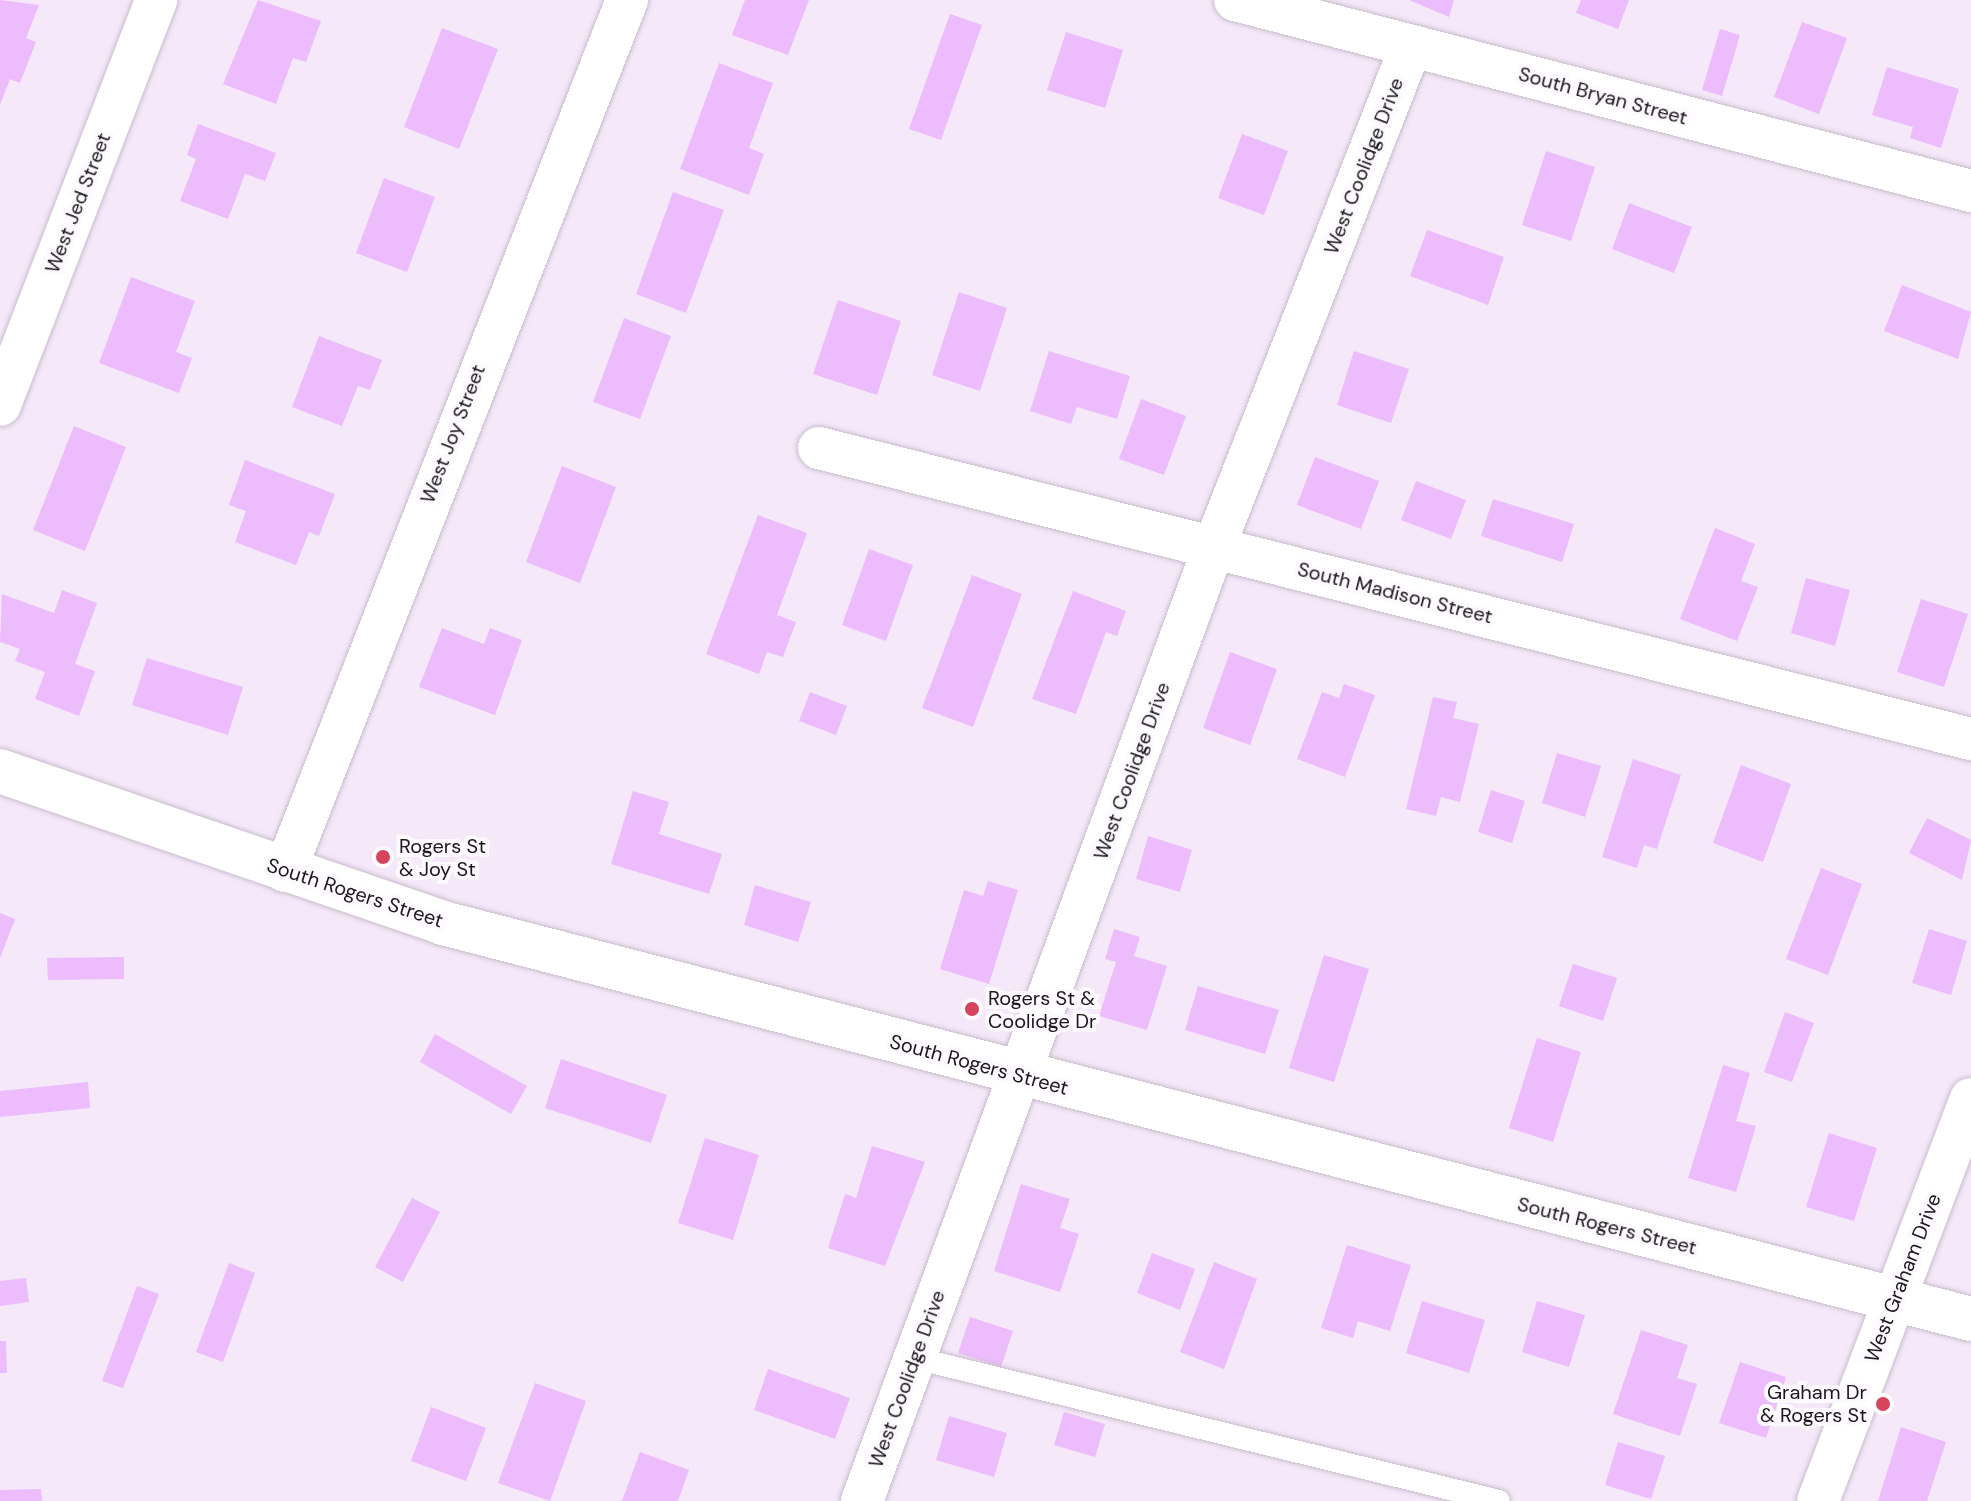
<!DOCTYPE html>
<html>
<head>
<meta charset="utf-8">
<style>
	body { margin:0 }
	#map { position:relative; width:1971px; height:1501px; overflow:hidden; background:#f5e8f9; font-family:"DM Sans",sans-serif }
	div>[style] { position:absolute }
	[style*='--x'] { left:calc(var(--x)*1px); top:calc(var(--y)*1px); width:calc(var(--w)*1px); rotate:calc(var(--a)*1deg) }
	.building>* { inset:0; background:#ecbcfc }
	.roads { filter:drop-shadow(0 0 2px #c8bccc) drop-shadow(0 0 2px #c8bccc) }
	.service>* { height:22px; margin:-11px; padding:0 11px; transform-origin:11px; border-radius:11px; background:#fff }
	.minor>* { height:42px; margin:-21px; padding:0 21px; transform-origin:21px; border-radius:21px; background:#fff }
	.tertiary>* { height:44px; margin:-22px; padding:0 22px; transform-origin:22px; border-radius:22px; background:#fff }
	.dots>* { width:22px; height:22px; translate:-50% -50%; box-sizing:border-box; border:4px solid #fcfafd; border-radius:50% }
	span { translate:-50% -50%; white-space:nowrap; text-align:center; line-height:1.15; -webkit-text-stroke:8px #fcfafd; paint-order:stroke }
	.street-label { font-size:20px; color:#1b171d }
	.poi-label { font-size:20px; color:#1b171d }
	.left { translate:0 -50%; text-align:left }
	.right { translate:-100% -50%; text-align:right }
</style>
</head>
<body>
<div id="map">
	<div class="building">
		<div style="clip-path:polygon(0 0,39px 5px,26px 38px,36px 42px,20px 83px,10px 79px,0 105px)"></div>
		<div style="clip-path:polygon(258px 0,321px 21px,306px 62px,293px 58px,276px 104px,223px 84px)"></div>
		<div style="clip-path:polygon(745px 0,809px 0,788px 55px,732px 35px)"></div>
		<div style="clip-path:polygon(1409px 0,1454px 0,1449px 17px)"></div>
		<div style="clip-path:polygon(1581px 0,1629px 0,1618px 29px,1576px 13px)"></div>
		<div style="clip-path:polygon(950px 14px,982px 25px,941px 140px,909px 129px)"></div>
		<div style="clip-path:polygon(1802px 22px,1847px 38px,1819px 114px,1774px 97px)"></div>
		<div style="clip-path:polygon(442px 28px,498px 49px,459px 149px,404px 127px)"></div>
		<div style="clip-path:polygon(1720px 29px,1740px 35px,1722px 96px,1702px 90px)"></div>
		<div style="clip-path:polygon(1066px 32px,1123px 50px,1105px 108px,1047px 90px)"></div>
		<div style="clip-path:polygon(719px 63px,773px 83px,749px 148px,764px 154px,749px 195px,680px 169px)"></div>
		<div style="clip-path:polygon(1887px 67px,1959px 89px,1941px 148px,1910px 138px,1913px 127px,1872px 115px)"></div>
		<div style="clip-path:polygon(198px 124px,276px 153px,265px 181px,245px 174px,228px 219px,180px 201px,196px 159px,187px 155px)"></div>
		<div style="clip-path:polygon(1242px 134px,1288px 151px,1264px 215px,1218px 198px)"></div>
		<div style="clip-path:polygon(1546px 151px,1595px 167px,1571px 241px,1522px 225px)"></div>
		<div style="clip-path:polygon(384px 178px,435px 197px,407px 272px,356px 253px)"></div>
		<div style="clip-path:polygon(673px 192px,724px 210px,686px 313px,636px 294px)"></div>
		<div style="clip-path:polygon(1629px 203px,1692px 227px,1674px 273px,1612px 249px)"></div>
		<div style="clip-path:polygon(1427px 230px,1504px 257px,1488px 305px,1410px 276px)"></div>
		<div style="clip-path:polygon(131px 277px,195px 301px,176px 352px,192px 358px,179px 393px,99px 363px)"></div>
		<div style="clip-path:polygon(1902px 285px,1971px 312px,1958px 359px,1884px 331px)"></div>
		<div style="clip-path:polygon(959px 292px,1007px 308px,980px 391px,932px 375px)"></div>
		<div style="clip-path:polygon(838px 300px,901px 321px,877px 395px,813px 374px)"></div>
		<div style="clip-path:polygon(624px 318px,671px 336px,640px 419px,593px 402px)"></div>
		<div style="clip-path:polygon(319px 336px,382px 360px,370px 390px,358px 386px,342px 426px,292px 407px)"></div>
		<div style="clip-path:polygon(1049px 351px,1130px 376px,1117px 419px,1077px 407px,1071px 424px,1030px 411px)"></div>
		<div style="clip-path:polygon(1354px 351px,1409px 369px,1391px 423px,1337px 405px)"></div>
		<div style="clip-path:polygon(1141px 399px,1186px 416px,1164px 475px,1119px 459px)"></div>
		<div style="clip-path:polygon(74px 426px,126px 447px,85px 551px,33px 530px)"></div>
		<div style="clip-path:polygon(1315px 457px,1379px 481px,1361px 529px,1297px 505px)"></div>
		<div style="clip-path:polygon(245px 460px,335px 494px,319px 536px,309px 532px,296px 565px,235px 542px,246px 511px,229px 505px)"></div>
		<div style="clip-path:polygon(562px 466px,616px 487px,580px 583px,526px 562px)"></div>
		<div style="clip-path:polygon(1416px 481px,1466px 500px,1451px 539px,1401px 520px)"></div>
		<div style="clip-path:polygon(1493px 499px,1574px 524px,1562px 562px,1481px 536px)"></div>
		<div style="clip-path:polygon(758px 515px,807px 533px,777px 615px,796px 622px,783px 657px,767px 652px,759px 674px,706px 654px)"></div>
		<div style="clip-path:polygon(1715px 528px,1755px 544px,1741px 581px,1758px 587px,1737px 641px,1680px 619px)"></div>
		<div style="clip-path:polygon(869px 549px,913px 565px,886px 641px,842px 625px)"></div>
		<div style="clip-path:polygon(972px 575px,1022px 594px,973px 727px,922px 708px)"></div>
		<div style="clip-path:polygon(1806px 578px,1850px 590px,1835px 646px,1791px 633px)"></div>
		<div style="clip-path:polygon(62px 590px,97px 603px,75px 664px,95px 671px,79px 716px,35px 699px,45px 672px,15px 661px,20px 649px,0 642px,2px 594px,54px 613px)"></div>
		<div style="clip-path:polygon(1073px 591px,1126px 611px,1117px 636px,1106px 632px,1076px 714px,1032px 699px)"></div>
		<div style="clip-path:polygon(1921px 599px,1968px 614px,1944px 687px,1897px 672px)"></div>
		<div style="clip-path:polygon(442px 628px,484px 644px,490px 628px,522px 640px,495px 715px,419px 687px)"></div>
		<div style="clip-path:polygon(1230px 652px,1277px 669px,1250px 745px,1203px 728px)"></div>
		<div style="clip-path:polygon(147px 658px,243px 687px,228px 735px,132px 705px)"></div>
		<div style="clip-path:polygon(1344px 684px,1375px 695px,1345px 777px,1297px 759px,1322px 692px,1339px 698px)"></div>
		<div style="clip-path:polygon(810px 692px,847px 706px,836px 735px,799px 721px)"></div>
		<div style="clip-path:polygon(1433px 697px,1457px 702px,1453px 718px,1479px 724px,1460px 802px,1441px 797px,1436px 816px,1406px 809px)"></div>
		<div style="clip-path:polygon(1557px 753px,1601px 766px,1585px 817px,1542px 803px)"></div>
		<div style="clip-path:polygon(1633px 759px,1681px 775px,1657px 849px,1644px 845px,1637px 868px,1602px 857px)"></div>
		<div style="clip-path:polygon(1741px 765px,1791px 784px,1763px 862px,1713px 843px)"></div>
		<div style="clip-path:polygon(1491px 790px,1525px 801px,1512px 843px,1478px 832px)"></div>
		<div style="clip-path:polygon(633px 791px,669px 802px,659px 834px,722px 854px,709px 894px,611px 864px)"></div>
		<div style="clip-path:polygon(1927px 818px,1971px 840px,1962px 880px,1909px 853px)"></div>
		<div style="clip-path:polygon(1148px 836px,1192px 850px,1180px 892px,1136px 879px)"></div>
		<div style="clip-path:polygon(1821px 868px,1862px 884px,1828px 975px,1786px 959px)"></div>
		<div style="clip-path:polygon(988px 881px,1018px 890px,989px 984px,940px 969px,964px 890px,983px 896px)"></div>
		<div style="clip-path:polygon(755px 885px,811px 902px,798px 942px,744px 925px)"></div>
		<div style="clip-path:polygon(0 913px,15px 919px,0 958px)"></div>
		<div style="clip-path:polygon(1114px 929px,1140px 937px,1134px 956px,1167px 966px,1147px 1030px,1099px 1016px,1116px 962px,1105px 959px)"></div>
		<div style="clip-path:polygon(1929px 929px,1967px 941px,1951px 995px,1912px 983px)"></div>
		<div style="clip-path:polygon(1324px 955px,1369px 969px,1334px 1082px,1289px 1068px)"></div>
		<div style="clip-path:polygon(124px 957px,124px 979px,48px 980px,47px 958px)"></div>
		<div style="clip-path:polygon(1573px 964px,1617px 978px,1603px 1021px,1559px 1006px)"></div>
		<div style="clip-path:polygon(1198px 986px,1279px 1010px,1265px 1054px,1185px 1030px)"></div>
		<div style="clip-path:polygon(1785px 1012px,1814px 1023px,1792px 1082px,1764px 1072px)"></div>
		<div style="clip-path:polygon(435px 1034px,527px 1086px,511px 1114px,420px 1062px)"></div>
		<div style="clip-path:polygon(1537px 1038px,1581px 1052px,1553px 1142px,1509px 1128px)"></div>
		<div style="clip-path:polygon(561px 1059px,667px 1095px,651px 1143px,545px 1108px)"></div>
		<div style="clip-path:polygon(1723px 1065px,1750px 1073px,1736px 1121px,1756px 1126px,1736px 1192px,1688px 1178px)"></div>
		<div style="clip-path:polygon(88px 1082px,90px 1108px,0 1117px,0 1091px)"></div>
		<div style="clip-path:polygon(1829px 1133px,1877px 1148px,1854px 1221px,1806px 1207px)"></div>
		<div style="clip-path:polygon(705px 1138px,759px 1155px,733px 1240px,678px 1223px)"></div>
		<div style="clip-path:polygon(872px 1146px,925px 1162px,885px 1266px,828px 1248px,845px 1194px,856px 1198px)"></div>
		<div style="clip-path:polygon(1021px 1184px,1070px 1199px,1060px 1228px,1079px 1234px,1060px 1292px,994px 1271px)"></div>
		<div style="clip-path:polygon(412px 1198px,440px 1212px,403px 1282px,375px 1267px)"></div>
		<div style="clip-path:polygon(1347px 1245px,1411px 1265px,1390px 1331px,1358px 1321px,1353px 1338px,1321px 1328px)"></div>
		<div style="clip-path:polygon(1152px 1253px,1195px 1269px,1180px 1310px,1137px 1293px)"></div>
		<div style="clip-path:polygon(1214px 1262px,1257px 1279px,1224px 1369px,1180px 1352px)"></div>
		<div style="clip-path:polygon(229px 1263px,255px 1273px,223px 1362px,196px 1352px)"></div>
		<div style="clip-path:polygon(26px 1278px,29px 1302px,0 1306px,0 1281px)"></div>
		<div style="clip-path:polygon(137px 1286px,159px 1294px,123px 1388px,102px 1381px)"></div>
		<div style="clip-path:polygon(1422px 1301px,1485px 1320px,1469px 1373px,1406px 1353px)"></div>
		<div style="clip-path:polygon(1537px 1301px,1585px 1315px,1569px 1367px,1522px 1352px)"></div>
		<div style="clip-path:polygon(970px 1317px,1013px 1331px,1001px 1367px,958px 1353px)"></div>
		<div style="clip-path:polygon(1641px 1330px,1688px 1345px,1677px 1378px,1697px 1384px,1680px 1436px,1613px 1414px)"></div>
		<div style="clip-path:polygon(0 1341px,6px 1341px,7px 1373px,0 1373px)"></div>
		<div style="clip-path:polygon(1740px 1362px,1786px 1377px,1766px 1438px,1719px 1423px)"></div>
		<div style="clip-path:polygon(768px 1369px,850px 1398px,835px 1439px,754px 1410px)"></div>
		<div style="clip-path:polygon(535px 1383px,586px 1401px,550px 1501px,498px 1483px)"></div>
		<div style="clip-path:polygon(431px 1407px,486px 1428px,466px 1481px,411px 1461px)"></div>
		<div style="clip-path:polygon(1064px 1412px,1105px 1424px,1095px 1457px,1054px 1445px)"></div>
		<div style="clip-path:polygon(949px 1416px,1007px 1433px,994px 1477px,936px 1460px)"></div>
		<div style="clip-path:polygon(1901px 1427px,1946px 1442px,1927px 1501px,1878px 1501px)"></div>
		<div style="clip-path:polygon(1618px 1442px,1665px 1456px,1651px 1499px,1605px 1485px)"></div>
		<div style="clip-path:polygon(640px 1452px,689px 1470px,678px 1501px,622px 1501px)"></div>
		<div style="clip-path:polygon(41px 1489px,42px 1501px,0 1501px,0 1490px)"></div>
	</div>
	<div class="roads">
		<div class="service">
			<div style="--x:915;--y:1358;--w:601;--a:13.76"></div>
		</div>
		<div class="minor">
			<div style="--x:1235;--y:0;--w:760;--a:14.55"></div>
			<div style="--x:0;--y:405;--w:434;--a:-68.9"></div>
			<div style="--x:819;--y:448;--w:1188;--a:14.18"></div>
			<div style="--x:285;--y:871;--w:936;--a:-68.56"></div>
			<div style="--x:862;--y:1501;--w:1017;--a:-69.75"></div>
			<div style="--x:1214;--y:547;--w:538;--a:-68.53"></div>
			<div style="--x:1818;--y:1501;--w:430;--a:-69.2"></div>
		</div>
		<div class="tertiary">
			<div style="--x:0;--y:771;--w:468;--a:18.9"></div>
			<div style="--x:443;--y:923;--w:1578;--a:14.53"></div>
		</div>
	</div>
	<div class="dots">
		<div style="left:383px;top:857px;background:#d4445d"></div>
		<div style="left:972px;top:1009px;background:#d4445d"></div>
		<div style="left:1883px;top:1404px;background:#d4445d"></div>
	</div>
	<div class="street-label">
		<span style="left:1603px;top:96px;rotate:15deg">South Bryan Street</span>
		<span style="left:1364px;top:166px;rotate:-69deg">West Coolidge Drive</span>
		<span style="left:78px;top:203px;rotate:-69deg">West Jed Street</span>
		<span style="left:453px;top:434px;rotate:-69deg">West Joy Street</span>
		<span style="left:1395px;top:593px;rotate:14deg">South Madison Street</span>
		<span style="left:1132px;top:771px;rotate:-70deg">West Coolidge Drive</span>
		<span style="left:355px;top:893px;rotate:18deg">South Rogers Street</span>
		<span style="left:979px;top:1065px;rotate:15deg">South Rogers Street</span>
		<span style="left:1607px;top:1226px;rotate:14deg">South Rogers Street</span>
		<span style="left:1903px;top:1278px;rotate:-69deg">West Graham Drive</span>
		<span style="left:907px;top:1379px;rotate:-70deg">West Coolidge Drive</span>
	</div>
	<div class="poi-label">
		<span class="left" style="left:399px;top:858px">Rogers St<br>&amp; Joy St</span>
		<span class="left" style="left:988px;top:1010px">Rogers St &amp;<br>Coolidge Dr</span>
		<span class="right" style="left:1867px;top:1404px">Graham Dr<br>&amp; Rogers St</span>
	</div>
</div>
</body>
</html>
